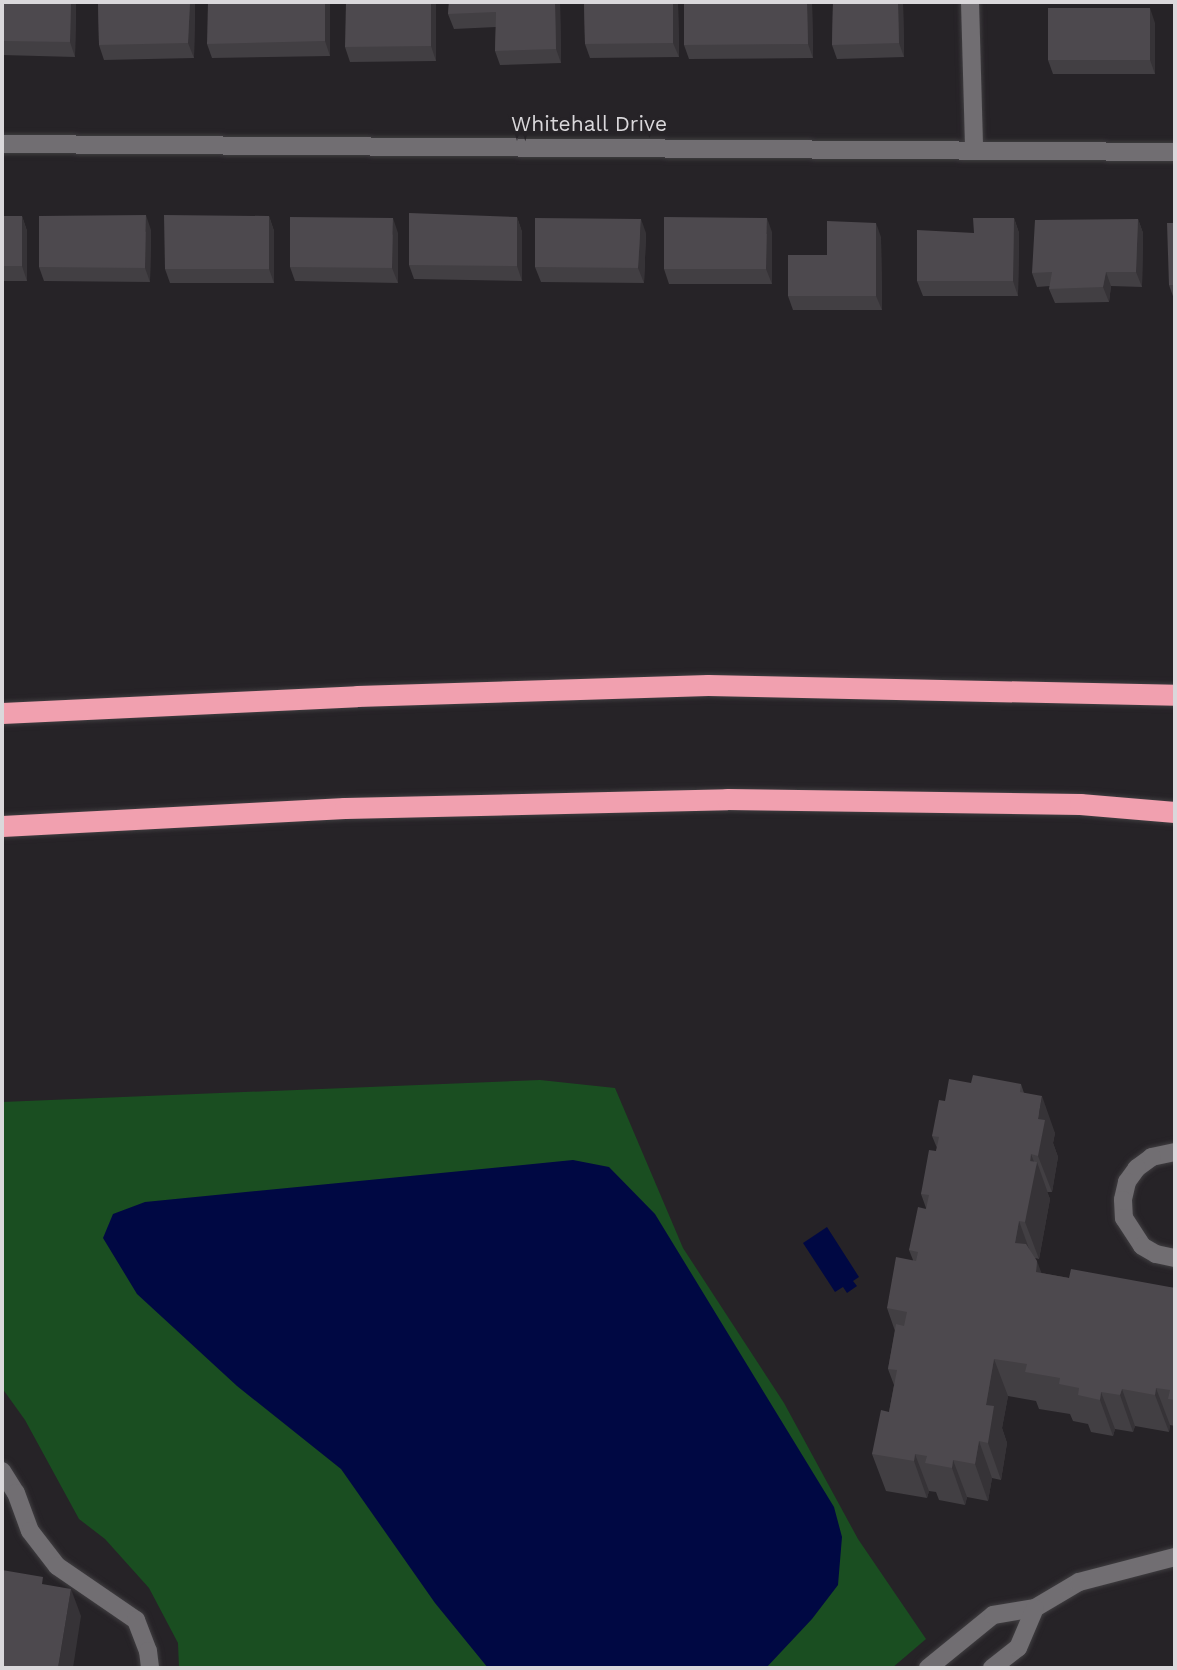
<!DOCTYPE html>
<html>
<head>
<meta charset="utf-8">
<style>
	body { margin:0 }
	#map { position:relative; width:1177px; height:1670px; overflow:hidden; background:#262327; font-family:"Work Sans",sans-serif }
	div>[style] { position:absolute }
	[style*='--x'] { left:calc(var(--x)*1px); top:calc(var(--y)*1px); width:calc(var(--w)*1px); rotate:calc(var(--a)*1deg) }
	.green>* { inset:0; background:#1a4e21 }
	.water>* { inset:0; background:#000843 }
	.roads { filter:drop-shadow(0 0 2px #403e41) drop-shadow(0 0 2px #403e41) }
	.minor>* { height:18px; margin:-9px; padding:0 9px; transform-origin:9px; border-radius:9px; background:#716e72 }
	.highway>* { height:21px; margin:-10.5px; padding:0 10.5px; transform-origin:10.5px; border-radius:10.5px; background:#f1a0af }
	.wall>* { inset:0; background:#423f43 }
	.shaded-wall>* { inset:0; background:#363337 }
	.building>* { inset:0; background:#4d494e }
	span { translate:-50% -50%; white-space:nowrap; text-align:center; line-height:1.15; -webkit-text-stroke:6px #262327; paint-order:stroke }
	.street-label { font-size:21px; color:#dad8db }
	.frame { position:absolute; inset:0; border:4px solid #dad8db; pointer-events:none }
</style>
</head>
<body>
<div id="map">
	<div class="green">
		<div style="clip-path:polygon(540px 1080px,615px 1088px,683px 1248px,784px 1403px,858px 1539px,926px 1639px,892px 1668px,179px 1668px,178px 1643px,149px 1588px,105px 1539px,79px 1519px,25px 1420px,2px 1388px,2px 1102px)"></div>
	</div>
	<div class="water">
		<div style="clip-path:polygon(573px 1160px,609px 1167px,655px 1214px,834px 1507px,842px 1537px,838px 1585px,812px 1619px,766px 1668px,488px 1668px,435px 1603px,341px 1469px,237px 1386px,137px 1294px,103px 1238px,113px 1214px,145px 1202px)"></div>
		<div style="clip-path:polygon(827px 1227px,859px 1277px,853px 1281px,857px 1286px,847px 1293px,843px 1287px,835px 1292px,803px 1243px)"></div>
	</div>
	<div class="roads">
		<div class="minor">
			<div style="--x:970;--y:2;--w:147;--a:88.4"></div>
			<div style="--x:2;--y:144;--w:1173;--a:0.39"></div>
			<div style="--x:1175;--y:1152;--w:24;--a:168"></div>
			<div style="--x:1152;--y:1157;--w:19;--a:144"></div>
			<div style="--x:1137;--y:1168;--w:17;--a:126"></div>
			<div style="--x:1127;--y:1182;--w:18;--a:103"></div>
			<div style="--x:1123;--y:1200;--w:18;--a:87"></div>
			<div style="--x:1124;--y:1218;--w:33;--a:57"></div>
			<div style="--x:1142;--y:1246;--w:16;--a:30"></div>
			<div style="--x:1156;--y:1254;--w:19;--a:12"></div>
			<div style="--x:2;--y:1471;--w:26;--a:58"></div>
			<div style="--x:16;--y:1493;--w:40;--a:69.8"></div>
			<div style="--x:30;--y:1531;--w:44;--a:52.4"></div>
			<div style="--x:57;--y:1566;--w:96;--a:34.4"></div>
			<div style="--x:136;--y:1620;--w:33;--a:69"></div>
			<div style="--x:148;--y:1651;--w:17;--a:83"></div>
			<div style="--x:928;--y:1668;--w:84;--a:-39.2"></div>
			<div style="--x:993;--y:1615;--w:43;--a:-9.5"></div>
			<div style="--x:1035;--y:1608;--w:51;--a:-30.6"></div>
			<div style="--x:1079;--y:1582;--w:99;--a:-14.6"></div>
			<div style="--x:992;--y:1668;--w:33;--a:-38"></div>
			<div style="--x:1018;--y:1648;--w:43;--a:-67"></div>
		</div>
		<div class="highway">
			<div style="--x:2;--y:713;--w:355;--a:-2.7"></div>
			<div style="--x:357;--y:696;--w:351;--a:-1.8"></div>
			<div style="--x:708;--y:685;--w:467;--a:1.2"></div>
			<div style="--x:2;--y:826;--w:343;--a:-3"></div>
			<div style="--x:345;--y:808;--w:382;--a:-1.3"></div>
			<div style="--x:727;--y:799;--w:353;--a:0.8"></div>
			<div style="--x:1080;--y:804;--w:95;--a:4.8"></div>
		</div>
	</div>
	<div class="wall">
		<div style="clip-path:polygon(2px 2px,76px 2px,75px 57px,2px 55px)"></div>
		<div style="clip-path:polygon(98px 2px,195px 2px,194px 58px,104px 60px,99px 45px)"></div>
		<div style="clip-path:polygon(330px 2px,330px 56px,212px 58px,207px 44px)"></div>
		<div style="clip-path:polygon(436px 2px,436px 61px,350px 62px,345px 47px)"></div>
		<div style="clip-path:polygon(449px 2px,560px 2px,561px 63px,500px 65px,495px 51px,496px 27px,454px 29px,448px 14px)"></div>
		<div style="clip-path:polygon(584px 2px,678px 2px,679px 57px,590px 58px,585px 44px)"></div>
		<div style="clip-path:polygon(812px 2px,813px 58px,689px 59px,684px 45px)"></div>
		<div style="clip-path:polygon(833px 2px,903px 2px,904px 57px,837px 59px,832px 45px)"></div>
		<div style="clip-path:polygon(1155px 23px,1155px 74px,1053px 74px,1048px 60px)"></div>
		<div style="clip-path:polygon(2px 216px,22px 216px,27px 231px,27px 281px,2px 281px)"></div>
		<div style="clip-path:polygon(269px 216px,274px 231px,274px 283px,170px 283px,165px 269px)"></div>
		<div style="clip-path:polygon(517px 217px,522px 232px,522px 281px,414px 279px,409px 265px)"></div>
		<div style="clip-path:polygon(1014px 218px,1019px 233px,1018px 296px,923px 296px,917px 281px)"></div>
		<div style="clip-path:polygon(1138px 219px,1143px 233px,1142px 287px,1111px 286px,1109px 302px,1055px 303px,1049px 289px,1050px 286px,1037px 287px,1032px 273px)"></div>
		<div style="clip-path:polygon(1175px 223px,1175px 299px,1174px 299px,1169px 285px)"></div>
		<div style="clip-path:polygon(151px 230px,150px 282px,44px 281px,39px 267px)"></div>
		<div style="clip-path:polygon(772px 232px,772px 284px,669px 284px,664px 269px)"></div>
		<div style="clip-path:polygon(398px 233px,398px 283px,295px 281px,290px 267px)"></div>
		<div style="clip-path:polygon(646px 233px,644px 283px,541px 282px,535px 267px)"></div>
		<div style="clip-path:polygon(881px 237px,882px 310px,793px 310px,788px 296px)"></div>
		<div style="clip-path:polygon(971px 1083px,1021px 1084px,1024px 1093px,1055px 1133px,1053px 1143px,1058px 1157px,1052px 1192px,1047px 1192px,1050px 1199px,1039px 1259px,1035px 1258px,1041px 1273px,1069px 1278px,1175px 1288px,1175px 1426px,1170px 1425px,1169px 1432px,1135px 1426px,1133px 1432px,1115px 1429px,1113px 1436px,1091px 1432px,1088px 1424px,1073px 1421px,1070px 1414px,1039px 1409px,1036px 1401px,1008px 1396px,1002px 1428px,1007px 1443px,1001px 1480px,992px 1478px,988px 1501px,967px 1497px,965px 1505px,939px 1500px,936px 1492px,929px 1491px,927px 1498px,886px 1491px,872px 1454px,889px 1412px,894px 1385px,888px 1369px,895px 1331px,887px 1308px,913px 1260px,909px 1250px,926px 1208px,921px 1194px,937px 1148px,932px 1136px,945px 1101px)"></div>
	</div>
	<div class="shaded-wall">
		<div style="clip-path:polygon(71px 2px,76px 2px,75px 57px,70px 42px)"></div>
		<div style="clip-path:polygon(190px 2px,195px 2px,194px 58px,188px 43px)"></div>
		<div style="clip-path:polygon(325px 2px,330px 2px,330px 56px,325px 41px)"></div>
		<div style="clip-path:polygon(431px 2px,436px 2px,436px 61px,431px 46px)"></div>
		<div style="clip-path:polygon(555px 2px,560px 2px,561px 63px,556px 49px)"></div>
		<div style="clip-path:polygon(673px 2px,678px 2px,679px 57px,673px 43px)"></div>
		<div style="clip-path:polygon(807px 2px,812px 2px,813px 58px,808px 44px)"></div>
		<div style="clip-path:polygon(898px 2px,903px 2px,904px 57px,899px 43px)"></div>
		<div style="clip-path:polygon(1150px 8px,1155px 23px,1155px 74px,1150px 60px)"></div>
		<div style="clip-path:polygon(146px 215px,151px 230px,150px 282px,145px 268px)"></div>
		<div style="clip-path:polygon(22px 216px,27px 231px,27px 281px,22px 266px)"></div>
		<div style="clip-path:polygon(269px 216px,274px 231px,274px 283px,269px 269px)"></div>
		<div style="clip-path:polygon(517px 217px,522px 232px,522px 281px,517px 266px)"></div>
		<div style="clip-path:polygon(393px 218px,398px 233px,398px 283px,392px 268px)"></div>
		<div style="clip-path:polygon(767px 218px,772px 232px,772px 284px,766px 269px)"></div>
		<div style="clip-path:polygon(1014px 218px,1019px 233px,1018px 296px,1013px 281px)"></div>
		<div style="clip-path:polygon(641px 219px,646px 233px,644px 283px,638px 268px)"></div>
		<div style="clip-path:polygon(1138px 219px,1143px 233px,1142px 287px,1136px 272px)"></div>
		<div style="clip-path:polygon(876px 223px,881px 237px,882px 310px,876px 296px)"></div>
		<div style="clip-path:polygon(1106px 272px,1111px 286px,1109px 302px,1103px 287px)"></div>
		<div style="clip-path:polygon(1042px 1096px,1055px 1133px,1053px 1143px,1058px 1157px,1052px 1192px,1038px 1156px,1038px 1119px)"></div>
		<div style="clip-path:polygon(1031px 1154px,1036px 1167px,1037px 1162px,1050px 1199px,1039px 1259px,1025px 1222px)"></div>
		<div style="clip-path:polygon(1019px 1221px,1032px 1257px,1015px 1243px)"></div>
		<div style="clip-path:polygon(1037px 1261px,1051px 1298px,1036px 1272px)"></div>
		<div style="clip-path:polygon(994px 1359px,1008px 1396px,1002px 1428px,1007px 1443px,1001px 1480px,988px 1443px,986px 1405px)"></div>
		<div style="clip-path:polygon(1156px 1388px,1170px 1425px,1169px 1432px,1155px 1395px)"></div>
		<div style="clip-path:polygon(1122px 1389px,1135px 1426px,1133px 1432px,1120px 1395px)"></div>
		<div style="clip-path:polygon(1101px 1392px,1115px 1429px,1113px 1436px,1100px 1400px)"></div>
		<div style="clip-path:polygon(979px 1441px,992px 1478px,988px 1501px,975px 1464px)"></div>
		<div style="clip-path:polygon(915px 1454px,929px 1491px,927px 1498px,914px 1461px)"></div>
		<div style="clip-path:polygon(953px 1460px,967px 1497px,965px 1505px,952px 1468px)"></div>
		<div style="clip-path:polygon(71px 1589px,81px 1616px,73px 1668px,58px 1668px)"></div>
	</div>
	<div class="building">
		<div style="clip-path:polygon(2px 2px,71px 2px,70px 42px,2px 41px)"></div>
		<div style="clip-path:polygon(98px 2px,190px 2px,188px 43px,99px 45px)"></div>
		<div style="clip-path:polygon(208px 2px,325px 2px,325px 41px,207px 44px)"></div>
		<div style="clip-path:polygon(346px 2px,431px 2px,431px 46px,345px 47px)"></div>
		<div style="clip-path:polygon(449px 2px,555px 2px,556px 49px,495px 51px,496px 12px,448px 14px)"></div>
		<div style="clip-path:polygon(584px 2px,673px 2px,673px 43px,585px 44px)"></div>
		<div style="clip-path:polygon(684px 2px,807px 2px,808px 44px,684px 45px)"></div>
		<div style="clip-path:polygon(833px 2px,898px 2px,899px 43px,832px 45px)"></div>
		<div style="clip-path:polygon(1048px 8px,1150px 8px,1150px 60px,1048px 60px)"></div>
		<div style="clip-path:polygon(409px 213px,517px 217px,517px 266px,409px 265px)"></div>
		<div style="clip-path:polygon(146px 215px,145px 268px,39px 267px,39px 216px)"></div>
		<div style="clip-path:polygon(164px 215px,269px 216px,269px 269px,165px 269px)"></div>
		<div style="clip-path:polygon(2px 216px,22px 216px,22px 266px,2px 266px)"></div>
		<div style="clip-path:polygon(290px 217px,393px 218px,392px 268px,290px 267px)"></div>
		<div style="clip-path:polygon(664px 217px,767px 218px,766px 269px,664px 269px)"></div>
		<div style="clip-path:polygon(535px 218px,641px 219px,638px 268px,535px 267px)"></div>
		<div style="clip-path:polygon(973px 218px,1014px 218px,1013px 281px,917px 281px,917px 230px,974px 233px)"></div>
		<div style="clip-path:polygon(1138px 219px,1136px 272px,1106px 272px,1103px 287px,1049px 289px,1052px 272px,1032px 273px,1035px 220px)"></div>
		<div style="clip-path:polygon(827px 221px,876px 223px,876px 296px,788px 296px,788px 255px,827px 255px)"></div>
		<div style="clip-path:polygon(1167px 223px,1175px 223px,1175px 285px,1169px 285px)"></div>
		<div style="clip-path:polygon(973px 1075px,1021px 1084px,1020px 1092px,1042px 1096px,1038px 1119px,1045px 1120px,1038px 1156px,1031px 1154px,1030px 1161px,1037px 1162px,1025px 1222px,1019px 1221px,1015px 1243px,1026px 1244px,1037px 1261px,1036px 1272px,1069px 1278px,1071px 1269px,1175px 1288px,1175px 1400px,1168px 1399px,1170px 1390px,1156px 1388px,1155px 1395px,1122px 1389px,1120px 1395px,1101px 1392px,1100px 1400px,1078px 1395px,1079px 1388px,1059px 1384px,1060px 1378px,1025px 1372px,1027px 1364px,994px 1359px,986px 1405px,994px 1406px,988px 1443px,979px 1441px,975px 1464px,953px 1460px,952px 1468px,925px 1463px,927px 1456px,915px 1454px,914px 1461px,872px 1454px,881px 1410px,889px 1412px,897px 1370px,888px 1369px,896px 1324px,904px 1326px,907px 1312px,887px 1308px,896px 1257px,916px 1261px,918px 1252px,909px 1250px,918px 1207px,926px 1209px,929px 1195px,921px 1194px,929px 1150px,936px 1151px,939px 1137px,932px 1136px,939px 1100px,945px 1101px,949px 1079px,971px 1083px)"></div>
		<div style="clip-path:polygon(2px 1570px,43px 1577px,42px 1584px,71px 1589px,58px 1668px,2px 1668px)"></div>
	</div>
	<div class="street-label">
		<span style="left:589px;top:124px">Whitehall Drive</span>
	</div>
	<div class="frame"></div>
</div>
</body>
</html>
